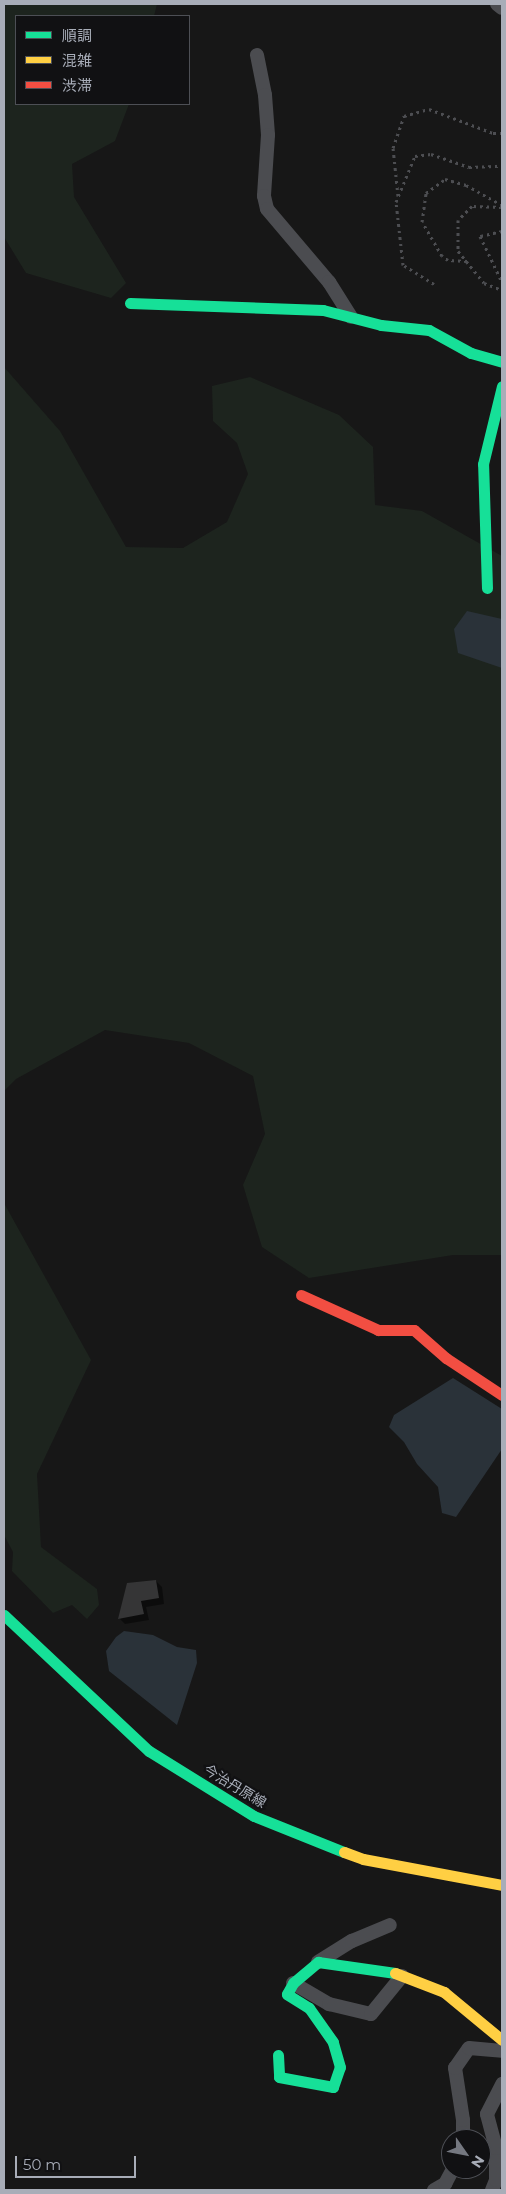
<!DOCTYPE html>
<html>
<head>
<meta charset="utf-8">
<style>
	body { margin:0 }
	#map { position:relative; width:506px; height:2194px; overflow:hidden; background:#171717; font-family:Montserrat,"Noto Sans JP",sans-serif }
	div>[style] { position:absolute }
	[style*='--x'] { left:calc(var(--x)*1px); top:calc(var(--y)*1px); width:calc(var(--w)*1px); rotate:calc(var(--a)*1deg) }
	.green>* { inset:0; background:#1d241e }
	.water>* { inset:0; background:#2a3239 }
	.shadow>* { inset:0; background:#0007 }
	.building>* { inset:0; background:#353536 }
	.path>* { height:3px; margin-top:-1.5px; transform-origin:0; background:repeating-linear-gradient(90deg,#4d4e52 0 2.5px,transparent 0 6.5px) }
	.street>* { height:14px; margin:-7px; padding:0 7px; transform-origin:7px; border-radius:7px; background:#4b4c50 }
	.fast>* { height:11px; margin:-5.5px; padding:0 5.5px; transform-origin:5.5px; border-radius:5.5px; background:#16e098 }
	.slow>* { height:11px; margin:-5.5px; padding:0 5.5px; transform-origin:5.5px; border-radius:5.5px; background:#ffcf43 }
	.jam>* { height:11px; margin:-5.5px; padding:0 5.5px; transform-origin:5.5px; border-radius:5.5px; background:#f24e42 }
	span { translate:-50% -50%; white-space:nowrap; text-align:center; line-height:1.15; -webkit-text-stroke:4.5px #111113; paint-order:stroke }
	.street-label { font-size:14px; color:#a8adb8 }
	.frame { position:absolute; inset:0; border:5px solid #a8adb8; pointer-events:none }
	.legend { position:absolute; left:15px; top:15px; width:175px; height:90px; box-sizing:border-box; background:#111113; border:1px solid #4d4f55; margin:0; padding:6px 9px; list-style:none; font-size:15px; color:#a8adb8 }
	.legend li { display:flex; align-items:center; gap:10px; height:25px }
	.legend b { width:25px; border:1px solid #4d4f55 }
	.north { position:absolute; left:441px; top:2129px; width:50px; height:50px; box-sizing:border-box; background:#111113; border:1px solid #4d4f55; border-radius:50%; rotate:123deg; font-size:14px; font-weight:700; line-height:20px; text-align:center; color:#a8adb8 }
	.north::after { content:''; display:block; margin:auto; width:18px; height:22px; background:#757880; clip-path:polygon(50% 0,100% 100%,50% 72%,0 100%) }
	.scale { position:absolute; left:15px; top:2156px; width:121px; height:22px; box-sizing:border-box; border:2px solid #a8adb8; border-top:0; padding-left:6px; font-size:15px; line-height:18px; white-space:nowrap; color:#a8adb8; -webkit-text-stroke:4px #111113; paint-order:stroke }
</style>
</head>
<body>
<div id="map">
	<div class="green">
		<div style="clip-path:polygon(4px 4px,157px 4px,154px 16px,16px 16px,16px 104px,129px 104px,115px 141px,72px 164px,74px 197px,126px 283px,111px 298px,26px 273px,4px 237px)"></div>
		<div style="clip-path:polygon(4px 367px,60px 431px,126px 547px,183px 548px,227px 522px,248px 474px,237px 443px,213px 421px,212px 386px,250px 377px,339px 415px,373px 447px,375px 505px,422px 511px,502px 556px,502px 1255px,453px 1255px,309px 1278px,262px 1247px,243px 1185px,265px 1134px,253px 1076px,189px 1043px,105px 1030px,16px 1079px,4px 1091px)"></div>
		<div style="clip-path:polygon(4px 1203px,91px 1360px,37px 1474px,41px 1547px,97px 1589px,99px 1605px,87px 1619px,72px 1605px,53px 1613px,12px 1571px,13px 1552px,4px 1535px)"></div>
	</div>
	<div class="water">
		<div style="clip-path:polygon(467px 611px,502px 619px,502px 668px,458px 653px,454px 629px)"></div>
		<div style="clip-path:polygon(453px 1378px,502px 1409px,502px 1449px,456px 1517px,442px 1513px,438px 1487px,417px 1464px,404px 1442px,389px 1427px,394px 1415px)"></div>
		<div style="clip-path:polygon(124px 1631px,153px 1635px,177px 1647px,196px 1650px,197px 1663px,177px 1725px,109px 1671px,106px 1651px,116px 1637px)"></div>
	</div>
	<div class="shadow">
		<div style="clip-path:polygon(156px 1581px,162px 1587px,164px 1604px,146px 1607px,149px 1620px,125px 1624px,120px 1619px)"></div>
	</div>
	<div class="building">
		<div style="clip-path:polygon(156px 1580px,159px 1598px,141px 1601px,144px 1614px,118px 1619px,127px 1583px)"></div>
	</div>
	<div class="path">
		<div style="--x:398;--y:196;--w:48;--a:-95.9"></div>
		<div style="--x:393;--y:148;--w:34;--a:-71"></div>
		<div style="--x:404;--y:116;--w:26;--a:-16"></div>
		<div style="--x:429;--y:109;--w:68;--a:20.6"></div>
		<div style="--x:493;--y:133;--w:9;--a:0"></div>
		<div style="--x:502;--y:207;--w:30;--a:-178"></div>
		<div style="--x:472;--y:206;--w:20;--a:135"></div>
		<div style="--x:458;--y:220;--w:31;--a:90"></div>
		<div style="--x:458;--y:251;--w:41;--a:50.9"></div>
		<div style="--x:484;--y:283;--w:19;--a:21"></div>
		<div style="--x:502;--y:231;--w:23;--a:167"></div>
		<div style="--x:480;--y:236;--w:51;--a:64.4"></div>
		<div style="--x:467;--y:261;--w:19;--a:-177"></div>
		<div style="--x:448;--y:260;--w:7;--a:-146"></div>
		<div style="--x:442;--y:256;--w:39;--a:-120"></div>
		<div style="--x:422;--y:222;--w:29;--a:-82"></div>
		<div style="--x:426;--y:193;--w:24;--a:-36"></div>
		<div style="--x:445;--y:179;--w:22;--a:16"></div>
		<div style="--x:466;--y:185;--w:41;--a:29.1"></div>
		<div style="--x:434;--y:284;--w:36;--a:-148"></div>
		<div style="--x:403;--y:265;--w:63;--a:-96.3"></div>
		<div style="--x:396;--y:202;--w:50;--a:-67.6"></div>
		<div style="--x:415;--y:156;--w:16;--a:-7"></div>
		<div style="--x:431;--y:154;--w:40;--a:18.9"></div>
		<div style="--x:469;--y:167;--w:33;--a:-2"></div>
	</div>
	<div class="street">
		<div style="--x:497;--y:4;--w:6;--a:39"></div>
		<div style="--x:257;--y:55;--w:41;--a:78.7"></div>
		<div style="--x:265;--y:95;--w:40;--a:85.7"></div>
		<div style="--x:268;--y:135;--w:61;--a:93.8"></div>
		<div style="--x:264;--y:196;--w:13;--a:77"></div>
		<div style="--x:267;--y:209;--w:96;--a:49.7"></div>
		<div style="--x:329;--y:282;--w:41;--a:57.8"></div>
		<div style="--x:318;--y:1962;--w:40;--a:-32"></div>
		<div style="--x:352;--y:1941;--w:41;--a:-22.8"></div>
		<div style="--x:293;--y:1983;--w:42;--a:30.3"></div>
		<div style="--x:329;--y:2004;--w:43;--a:13.4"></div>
		<div style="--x:371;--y:2014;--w:49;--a:-50.8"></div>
		<div style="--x:463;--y:2139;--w:19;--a:-90"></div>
		<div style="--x:463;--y:2120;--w:53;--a:-98.7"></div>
		<div style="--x:455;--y:2068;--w:24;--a:-55"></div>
		<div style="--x:469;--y:2048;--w:33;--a:5"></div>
		<div style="--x:434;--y:2190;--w:13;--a:-29"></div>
		<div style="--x:445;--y:2184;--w:17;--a:-62"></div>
		<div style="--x:492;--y:2190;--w:11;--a:-68"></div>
		<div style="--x:496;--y:2180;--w:32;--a:-90"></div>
		<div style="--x:496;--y:2148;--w:35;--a:-105"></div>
		<div style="--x:487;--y:2114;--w:34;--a:-63"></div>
	</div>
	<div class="fast">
		<div style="--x:130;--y:303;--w:193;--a:2.1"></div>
		<div style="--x:323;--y:310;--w:60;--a:14.5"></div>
		<div style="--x:381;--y:325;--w:48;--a:5.9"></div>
		<div style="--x:429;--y:330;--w:48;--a:28.7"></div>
		<div style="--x:471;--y:353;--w:32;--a:16"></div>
		<div style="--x:487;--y:588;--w:124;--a:-91.8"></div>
		<div style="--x:483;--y:464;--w:80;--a:-76.3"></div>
		<div style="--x:4;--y:1615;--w:199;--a:43.2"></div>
		<div style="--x:149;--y:1751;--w:123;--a:31.8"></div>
		<div style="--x:254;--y:1816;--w:97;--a:21.8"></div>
		<div style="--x:278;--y:2055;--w:22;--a:87"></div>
		<div style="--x:279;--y:2077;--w:55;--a:10.5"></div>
		<div style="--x:333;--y:2087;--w:21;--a:-71"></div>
		<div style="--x:340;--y:2067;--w:26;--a:-106"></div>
		<div style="--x:333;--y:2042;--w:42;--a:-125.2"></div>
		<div style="--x:309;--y:2008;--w:26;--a:-148"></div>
		<div style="--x:287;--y:1994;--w:13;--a:-61"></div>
		<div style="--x:293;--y:1983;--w:33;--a:-40"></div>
		<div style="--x:318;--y:1962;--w:78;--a:8.1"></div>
	</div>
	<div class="slow">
		<div style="--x:344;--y:1852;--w:20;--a:20"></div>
		<div style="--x:363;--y:1859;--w:141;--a:10.6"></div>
		<div style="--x:395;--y:1973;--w:53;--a:21.2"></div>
		<div style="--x:444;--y:1992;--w:75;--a:39.6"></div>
	</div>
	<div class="jam">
		<div style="--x:301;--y:1295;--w:85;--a:24.4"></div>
		<div style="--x:378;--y:1330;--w:36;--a:0"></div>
		<div style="--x:414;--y:1330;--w:43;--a:41.2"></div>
		<div style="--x:446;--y:1358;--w:67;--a:33.5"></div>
	</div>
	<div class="street-label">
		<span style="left:235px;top:1786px;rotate:31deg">今治丹原線</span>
	</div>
	<div class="frame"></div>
	<ul class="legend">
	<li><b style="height:6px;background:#16e098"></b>順調</li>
	<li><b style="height:6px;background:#ffcf43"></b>混雑</li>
	<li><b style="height:6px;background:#f24e42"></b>渋滞</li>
	</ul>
	<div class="north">N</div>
	<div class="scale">50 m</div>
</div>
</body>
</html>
